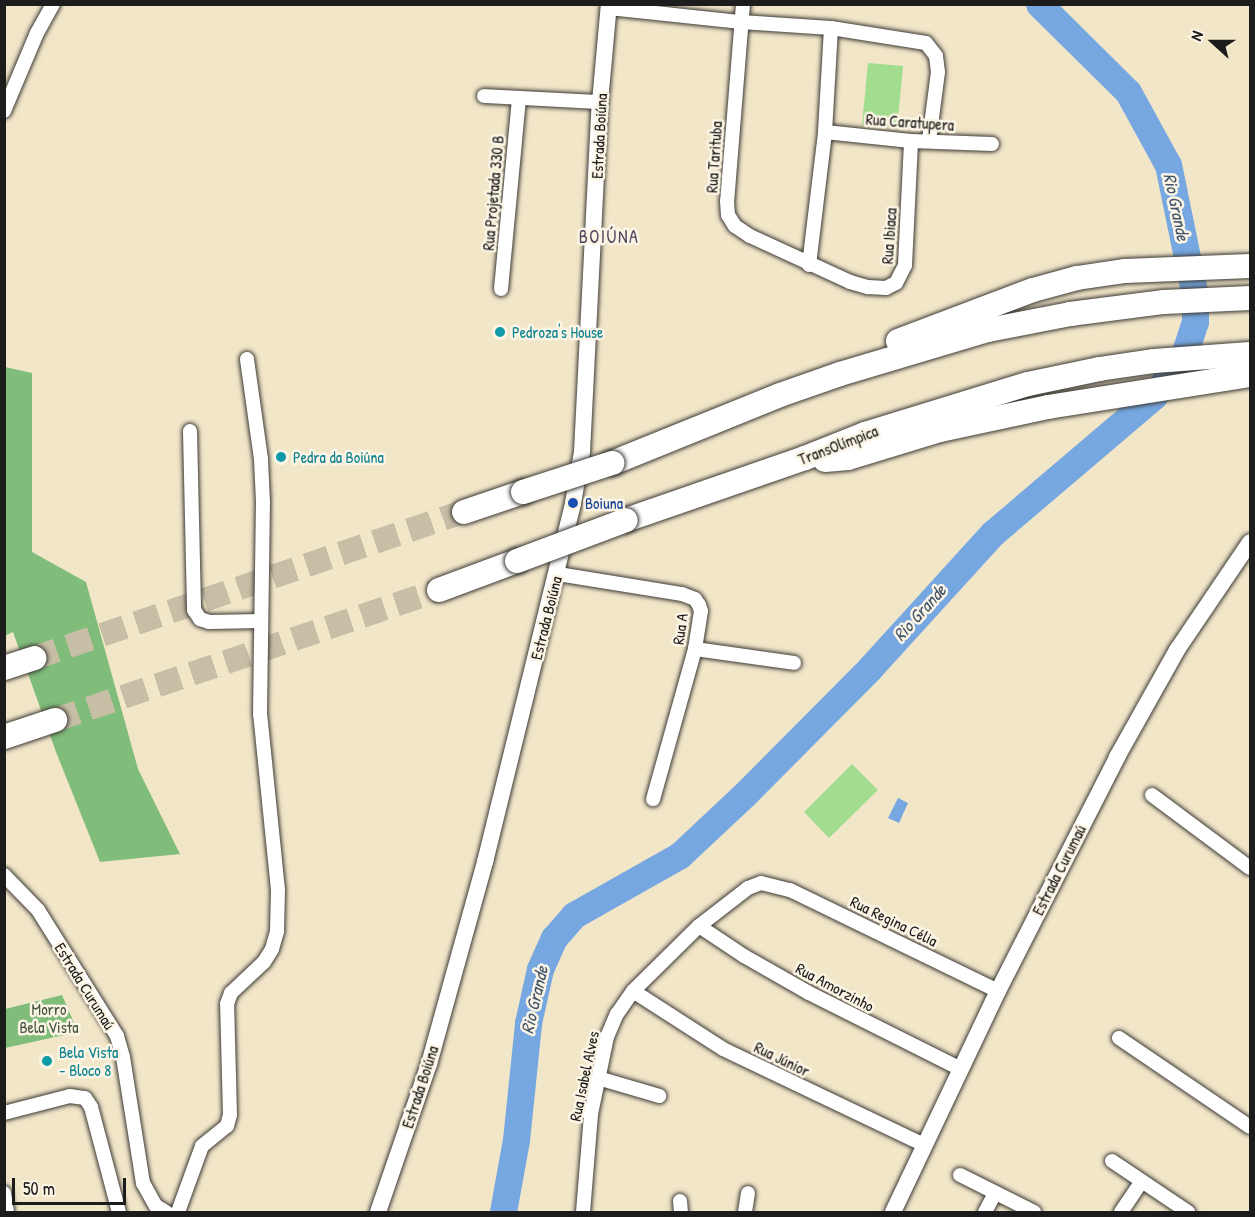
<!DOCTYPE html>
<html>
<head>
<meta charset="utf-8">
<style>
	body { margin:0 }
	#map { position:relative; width:1255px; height:1217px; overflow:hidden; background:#f2e6c9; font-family:"Patrick Hand",sans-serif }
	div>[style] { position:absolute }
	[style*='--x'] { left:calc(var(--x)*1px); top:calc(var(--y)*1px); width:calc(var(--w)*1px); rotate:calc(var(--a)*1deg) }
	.green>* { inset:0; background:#a1dc8f }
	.forest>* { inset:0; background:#80bc7a }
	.water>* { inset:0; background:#76a7e1 }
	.river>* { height:27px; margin:-13.5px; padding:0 13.5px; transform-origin:13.5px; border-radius:13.5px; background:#76a7e1 }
	.motorway-tunnel>* { height:24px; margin-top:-12px; transform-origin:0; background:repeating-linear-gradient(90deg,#c7bea6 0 24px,transparent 0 36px) }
	.roads { filter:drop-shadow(0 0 2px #3c3a36) drop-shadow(0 0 2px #3c3a36) }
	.minor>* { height:14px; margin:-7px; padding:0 7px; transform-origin:7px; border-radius:7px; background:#fff }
	.tertiary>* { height:16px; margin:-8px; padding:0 8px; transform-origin:8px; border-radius:8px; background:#fff }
	.motorway>* { height:24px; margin:-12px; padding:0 12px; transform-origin:12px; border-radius:12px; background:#fff }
	.bridges { filter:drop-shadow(0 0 2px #3c3a36) drop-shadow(0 0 2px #3c3a36) }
	.motorway-bridge>* { height:24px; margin:-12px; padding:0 12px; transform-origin:12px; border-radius:12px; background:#fff }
	.dots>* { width:16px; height:16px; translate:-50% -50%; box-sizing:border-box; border:3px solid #fcf5e5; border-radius:50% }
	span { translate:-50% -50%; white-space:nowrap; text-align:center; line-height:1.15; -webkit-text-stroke:5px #fcf5e5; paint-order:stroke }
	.street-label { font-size:16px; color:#1c1c1c }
	.culture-label { font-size:16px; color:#0d838f }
	.left { translate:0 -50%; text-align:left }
	.transit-label { font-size:16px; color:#164399 }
	.park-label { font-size:16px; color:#44563e }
	.water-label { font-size:18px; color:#40546b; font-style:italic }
	.neighbourhood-label { font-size:18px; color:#50485e; letter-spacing:1.5px }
	.frame { position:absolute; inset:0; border:6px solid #1c1c1c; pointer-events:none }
	.north { position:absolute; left:1183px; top:12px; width:60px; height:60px; -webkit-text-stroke:4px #fcf5e5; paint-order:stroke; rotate:291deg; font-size:16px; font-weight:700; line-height:24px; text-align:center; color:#1c1c1c }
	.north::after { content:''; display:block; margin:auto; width:21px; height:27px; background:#1c1c1c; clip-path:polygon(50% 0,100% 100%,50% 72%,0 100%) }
	.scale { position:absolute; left:12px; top:1178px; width:114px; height:27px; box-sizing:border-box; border:3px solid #1c1c1c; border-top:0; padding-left:8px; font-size:18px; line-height:21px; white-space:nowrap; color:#1c1c1c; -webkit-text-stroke:4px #fcf5e5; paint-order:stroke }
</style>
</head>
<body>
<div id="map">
	<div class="green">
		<div style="clip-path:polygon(868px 63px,903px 66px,897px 128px,862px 125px)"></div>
		<div style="clip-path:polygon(852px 764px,878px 790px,829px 838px,804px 812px)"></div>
	</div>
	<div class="forest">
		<div style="clip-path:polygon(5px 367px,32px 373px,32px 552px,86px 582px,138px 769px,180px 854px,100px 862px,56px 752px,13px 632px,5px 636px)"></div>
		<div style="clip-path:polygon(62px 995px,78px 1032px,5px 1048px,5px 1009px)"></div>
	</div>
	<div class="water">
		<div style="clip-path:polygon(898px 798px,908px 803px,899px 823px,888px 818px)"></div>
	</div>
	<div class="river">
		<div style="--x:503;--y:1212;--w:73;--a:-79.8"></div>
		<div style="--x:516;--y:1140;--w:118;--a:-84.1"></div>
		<div style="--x:528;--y:1023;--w:55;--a:-77.5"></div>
		<div style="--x:540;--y:969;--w:34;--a:-66"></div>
		<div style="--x:554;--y:938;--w:30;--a:-49"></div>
		<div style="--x:574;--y:915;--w:122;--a:-29.5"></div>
		<div style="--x:680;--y:855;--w:89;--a:-43.2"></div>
		<div style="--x:745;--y:794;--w:177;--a:-45.2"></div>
		<div style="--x:870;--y:668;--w:183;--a:-47.7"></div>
		<div style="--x:993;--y:533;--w:211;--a:-40.4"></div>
		<div style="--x:1154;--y:396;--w:54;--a:-54.8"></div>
		<div style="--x:1185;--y:352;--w:32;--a:-72"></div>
		<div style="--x:1195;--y:322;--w:26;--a:-90"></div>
		<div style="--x:1195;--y:296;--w:134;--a:-101.6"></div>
		<div style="--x:1168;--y:165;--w:83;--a:-118.7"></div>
		<div style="--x:1128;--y:92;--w:125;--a:-135.3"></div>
	</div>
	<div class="motorway-tunnel">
		<div style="--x:34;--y:658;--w:454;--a:-18.8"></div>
		<div style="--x:55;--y:720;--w:405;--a:-18.7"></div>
	</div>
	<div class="roads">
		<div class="minor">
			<div style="--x:743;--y:4;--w:198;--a:94.6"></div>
			<div style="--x:727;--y:201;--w:14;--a:86"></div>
			<div style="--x:728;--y:215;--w:13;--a:58"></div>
			<div style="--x:735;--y:226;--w:18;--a:34"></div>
			<div style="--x:750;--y:236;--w:110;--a:24.7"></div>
			<div style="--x:850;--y:282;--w:19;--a:16"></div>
			<div style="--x:868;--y:287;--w:18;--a:3"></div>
			<div style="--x:886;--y:288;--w:11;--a:-27"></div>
			<div style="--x:896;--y:283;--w:20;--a:-63"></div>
			<div style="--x:905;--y:265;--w:124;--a:-87.2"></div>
			<div style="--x:609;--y:8;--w:133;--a:6.1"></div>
			<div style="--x:741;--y:22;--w:90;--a:3.8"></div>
			<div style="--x:831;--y:28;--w:96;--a:9"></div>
			<div style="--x:926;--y:43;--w:16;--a:52"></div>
			<div style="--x:936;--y:56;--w:16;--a:83"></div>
			<div style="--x:938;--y:72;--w:69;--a:97.5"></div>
			<div style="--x:484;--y:96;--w:116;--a:3"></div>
			<div style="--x:4;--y:111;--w:85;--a:-67.1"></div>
			<div style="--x:37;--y:33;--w:33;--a:-61"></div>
			<div style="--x:825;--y:132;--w:86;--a:6"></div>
			<div style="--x:911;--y:141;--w:81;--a:2.1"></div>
			<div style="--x:809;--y:265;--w:134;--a:-83.1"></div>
			<div style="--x:825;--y:132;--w:104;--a:-86.7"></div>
			<div style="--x:501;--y:289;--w:191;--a:-84.6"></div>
			<div style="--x:190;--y:431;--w:179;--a:88.7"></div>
			<div style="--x:194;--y:610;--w:11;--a:56"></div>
			<div style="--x:200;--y:619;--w:9;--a:18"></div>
			<div style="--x:209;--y:622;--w:52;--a:-1.1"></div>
			<div style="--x:558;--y:574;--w:126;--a:9.2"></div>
			<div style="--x:682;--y:594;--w:14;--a:21"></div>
			<div style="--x:695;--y:599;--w:7;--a:56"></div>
			<div style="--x:699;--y:605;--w:6;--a:72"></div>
			<div style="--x:701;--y:611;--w:38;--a:99"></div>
			<div style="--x:695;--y:649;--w:156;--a:105.6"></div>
			<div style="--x:695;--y:649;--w:100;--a:8"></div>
			<div style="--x:1152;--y:795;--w:122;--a:36.7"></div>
			<div style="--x:4;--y:875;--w:49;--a:45.8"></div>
			<div style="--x:38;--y:910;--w:149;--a:57.9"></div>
			<div style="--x:117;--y:1036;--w:22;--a:74"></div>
			<div style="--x:123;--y:1057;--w:128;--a:81"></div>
			<div style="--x:143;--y:1183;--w:26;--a:61"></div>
			<div style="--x:156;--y:1206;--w:12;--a:31"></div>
			<div style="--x:699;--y:926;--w:54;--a:33.7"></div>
			<div style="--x:744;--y:956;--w:75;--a:29.6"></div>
			<div style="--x:809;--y:993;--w:170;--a:26.6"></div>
			<div style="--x:633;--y:991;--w:107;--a:32.8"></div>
			<div style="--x:723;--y:1049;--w:223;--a:25.5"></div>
			<div style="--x:1119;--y:1038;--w:158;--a:34.2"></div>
			<div style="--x:598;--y:1078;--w:64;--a:16.4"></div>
			<div style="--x:4;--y:1113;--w:68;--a:-14.4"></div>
			<div style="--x:70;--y:1096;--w:15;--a:8"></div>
			<div style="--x:85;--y:1098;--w:11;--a:56"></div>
			<div style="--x:91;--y:1107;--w:109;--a:75.1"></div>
			<div style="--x:1112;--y:1161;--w:92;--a:33.9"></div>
			<div style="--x:960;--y:1175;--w:83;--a:26.6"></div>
			<div style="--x:4;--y:1193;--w:19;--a:81"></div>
			<div style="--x:680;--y:1201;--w:11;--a:85"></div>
			<div style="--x:178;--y:1212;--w:70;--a:-70"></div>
			<div style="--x:202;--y:1146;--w:32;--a:-39"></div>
			<div style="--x:227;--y:1126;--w:11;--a:-75"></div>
			<div style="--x:230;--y:1115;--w:111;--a:-91.5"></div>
			<div style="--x:227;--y:1004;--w:12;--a:-70"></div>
			<div style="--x:231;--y:993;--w:45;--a:-43.2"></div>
			<div style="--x:264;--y:962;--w:15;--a:-58"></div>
			<div style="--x:272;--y:949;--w:19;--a:-74"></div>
			<div style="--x:277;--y:931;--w:41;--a:-88.6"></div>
			<div style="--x:278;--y:890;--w:177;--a:-95.8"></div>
			<div style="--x:260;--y:714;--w:212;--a:-89.2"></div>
			<div style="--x:263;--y:502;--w:43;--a:-92.7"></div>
			<div style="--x:261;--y:459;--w:101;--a:-98"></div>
			<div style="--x:583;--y:1212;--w:98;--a:-85.3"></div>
			<div style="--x:591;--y:1114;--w:79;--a:-78.3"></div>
			<div style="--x:607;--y:1037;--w:25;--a:-67"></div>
			<div style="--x:617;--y:1014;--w:28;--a:-55"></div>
			<div style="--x:633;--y:991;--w:93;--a:-44.6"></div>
			<div style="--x:699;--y:926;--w:62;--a:-37.8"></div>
			<div style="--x:748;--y:888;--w:14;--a:-21"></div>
			<div style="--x:761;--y:883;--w:30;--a:14"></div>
			<div style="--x:790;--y:890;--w:231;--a:25.9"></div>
			<div style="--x:745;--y:1212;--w:19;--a:-81"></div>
			<div style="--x:985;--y:1212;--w:21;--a:-62"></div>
			<div style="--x:1121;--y:1212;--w:37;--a:-56"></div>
		</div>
		<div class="tertiary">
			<div style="--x:378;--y:1212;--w:157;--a:-71"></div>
			<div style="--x:429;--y:1064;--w:210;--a:-74.5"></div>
			<div style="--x:485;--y:862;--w:370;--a:-76.2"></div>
			<div style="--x:573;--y:503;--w:52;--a:-80"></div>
			<div style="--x:582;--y:452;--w:350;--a:-87.1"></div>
			<div style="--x:600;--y:102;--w:98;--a:-84.8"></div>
			<div style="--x:893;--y:1212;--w:245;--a:-64.6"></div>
			<div style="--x:998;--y:991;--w:263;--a:-63"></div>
			<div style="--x:1117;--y:757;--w:123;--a:-60.7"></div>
			<div style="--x:1177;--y:650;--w:130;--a:-55.9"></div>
		</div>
		<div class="motorway">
			<div style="--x:898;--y:341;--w:144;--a:-20.7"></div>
			<div style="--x:1033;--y:290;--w:46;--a:-15.3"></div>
			<div style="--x:1077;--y:278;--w:49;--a:-8.3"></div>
			<div style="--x:1125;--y:271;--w:125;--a:-2.3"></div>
			<div style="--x:825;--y:460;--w:23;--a:-5"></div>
			<div style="--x:848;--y:458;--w:96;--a:-16.9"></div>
			<div style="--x:940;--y:430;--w:110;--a:-12"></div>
			<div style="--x:1048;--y:407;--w:205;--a:-9"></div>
			<div style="--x:612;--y:463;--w:181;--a:-22"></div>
			<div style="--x:780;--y:395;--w:64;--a:-19.3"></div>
			<div style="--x:840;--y:374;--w:154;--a:-16.6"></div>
			<div style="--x:988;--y:330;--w:84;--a:-11"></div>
			<div style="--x:1070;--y:314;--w:95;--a:-7.3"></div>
			<div style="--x:1164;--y:302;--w:86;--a:-2.7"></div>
			<div style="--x:464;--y:512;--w:62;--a:-18.7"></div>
			<div style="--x:626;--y:520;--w:189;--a:-19.1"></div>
			<div style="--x:805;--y:458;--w:65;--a:-21.8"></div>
			<div style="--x:865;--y:434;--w:170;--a:-17.1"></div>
			<div style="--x:1028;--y:384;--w:73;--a:-11.9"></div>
			<div style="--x:1099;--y:369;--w:56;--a:-8.3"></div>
			<div style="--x:1154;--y:361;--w:96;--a:-4.2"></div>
			<div style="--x:439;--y:590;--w:83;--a:-20.4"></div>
			<div style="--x:4;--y:668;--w:32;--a:-18"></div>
			<div style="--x:4;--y:737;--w:54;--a:-18.4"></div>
		</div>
	</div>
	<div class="bridges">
		<div class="motorway-bridge">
			<div style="--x:523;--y:492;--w:94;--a:-18"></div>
			<div style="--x:517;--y:561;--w:116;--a:-20.6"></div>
		</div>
	</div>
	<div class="dots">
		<div style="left:500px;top:332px;background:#0f9aa8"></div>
		<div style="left:281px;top:457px;background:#0f9aa8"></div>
		<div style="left:573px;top:503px;background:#1a4fb4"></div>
		<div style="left:47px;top:1061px;background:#0f9aa8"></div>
	</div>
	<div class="street-label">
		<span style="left:910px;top:122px;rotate:4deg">Rua Caratupera</span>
		<span style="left:599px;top:136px;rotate:-87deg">Estrada Boiúna</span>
		<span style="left:714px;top:157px;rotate:-86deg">Rua Tarituba</span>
		<span style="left:493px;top:193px;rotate:-85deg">Rua Projetada 330 B</span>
		<span style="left:889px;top:236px;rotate:-86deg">Rua Ibiaca</span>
		<span style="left:838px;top:445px;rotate:-21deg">TransOlímpica</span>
		<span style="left:546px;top:618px;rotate:-76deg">Estrada Boiúna</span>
		<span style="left:680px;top:629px;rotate:-82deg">Rua A</span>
		<span style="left:1059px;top:870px;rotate:-63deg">Estrada Curumaú</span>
		<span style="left:894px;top:921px;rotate:26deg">Rua Regina Célia</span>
		<span style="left:85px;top:986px;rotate:58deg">Estrada Curumaú</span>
		<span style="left:835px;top:987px;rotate:28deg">Rua Amorzinho</span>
		<span style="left:782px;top:1059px;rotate:26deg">Rua Júnior</span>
		<span style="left:584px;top:1076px;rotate:-78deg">Rua Isabel Alves</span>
		<span style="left:420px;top:1087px;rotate:-72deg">Estrada Boiúna</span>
	</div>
	<div class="culture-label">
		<span class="left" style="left:512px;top:332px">Pedroza's House</span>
		<span class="left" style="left:293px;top:457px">Pedra da Boiúna</span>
		<span class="left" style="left:59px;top:1061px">Bela Vista<br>- Bloco 8</span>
	</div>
	<div class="transit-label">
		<span class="left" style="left:585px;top:503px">Boiuna</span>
	</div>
	<div class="park-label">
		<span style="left:49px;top:1018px">Morro<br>Bela Vista</span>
	</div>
	<div class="water-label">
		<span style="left:1176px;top:207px;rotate:78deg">Rio Grande</span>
		<span style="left:920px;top:613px;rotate:-48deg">Rio Grande</span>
		<span style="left:535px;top:1000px;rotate:-77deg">Rio Grande</span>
	</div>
	<div class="neighbourhood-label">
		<span style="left:609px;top:237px">BOIÚNA</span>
	</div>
	<div class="frame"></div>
	<div class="north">N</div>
	<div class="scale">50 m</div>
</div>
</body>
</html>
